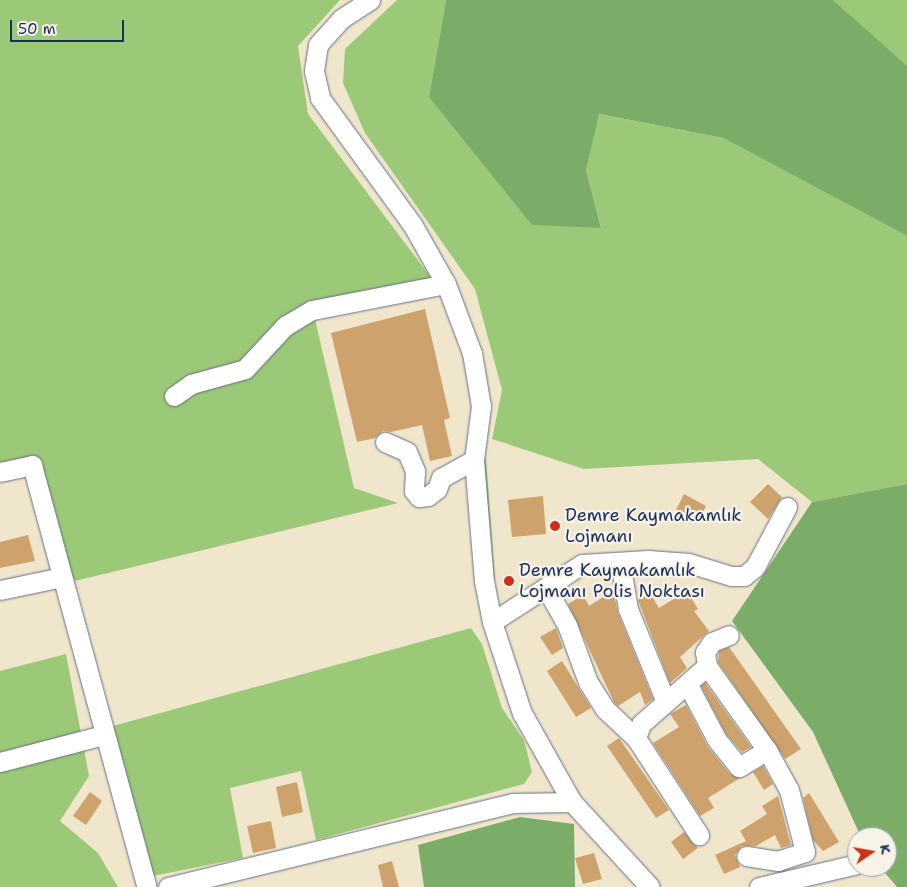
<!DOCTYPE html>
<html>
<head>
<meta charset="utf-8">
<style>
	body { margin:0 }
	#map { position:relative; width:907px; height:887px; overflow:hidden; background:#efe6cc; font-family:"Shantell Sans",sans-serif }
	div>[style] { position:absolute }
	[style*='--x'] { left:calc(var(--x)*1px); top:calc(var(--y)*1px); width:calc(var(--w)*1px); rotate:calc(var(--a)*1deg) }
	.green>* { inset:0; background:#9bc977 }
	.forest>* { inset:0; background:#7cad68 }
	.building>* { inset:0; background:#cda26d }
	.roads { filter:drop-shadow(0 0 1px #656f84) drop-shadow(0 0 1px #656f84) }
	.minor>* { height:19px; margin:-9.5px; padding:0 9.5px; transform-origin:9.5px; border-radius:9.5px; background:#fff }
	.dots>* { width:14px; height:14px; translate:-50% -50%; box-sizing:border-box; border:2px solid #f7f3e8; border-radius:50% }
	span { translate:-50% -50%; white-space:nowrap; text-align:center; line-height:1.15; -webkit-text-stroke:4.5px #f7f3e8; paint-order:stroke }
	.poi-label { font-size:18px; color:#1b2f5e }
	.left { translate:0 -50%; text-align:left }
	.north { position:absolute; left:847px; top:827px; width:50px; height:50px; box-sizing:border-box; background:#f7f3e8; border:1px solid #9fa5b1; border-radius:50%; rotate:78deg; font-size:14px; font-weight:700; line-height:20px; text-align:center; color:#1b2f5e }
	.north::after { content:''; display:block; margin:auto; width:18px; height:22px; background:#c8321e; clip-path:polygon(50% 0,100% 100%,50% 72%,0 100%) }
	.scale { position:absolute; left:10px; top:20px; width:114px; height:22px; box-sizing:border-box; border:2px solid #1b2f5e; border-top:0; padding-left:6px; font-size:15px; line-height:18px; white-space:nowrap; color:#1b2f5e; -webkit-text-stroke:4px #f7f3e8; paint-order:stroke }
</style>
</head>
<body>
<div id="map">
	<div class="green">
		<div style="clip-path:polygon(0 0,340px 0,298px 46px,308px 114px,441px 291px,315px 319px,354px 488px,398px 503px,75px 581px,24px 475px,0 477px)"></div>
		<div style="clip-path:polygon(397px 0,446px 0,429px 97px,601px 227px,586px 170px,598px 114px,723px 138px,907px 236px,907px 484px,812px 502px,758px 459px,584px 469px,492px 439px,502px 390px,475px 289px,365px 133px,343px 83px,345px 49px)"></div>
		<div style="clip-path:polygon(833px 0,907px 0,907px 66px,890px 53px)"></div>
		<div style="clip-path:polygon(486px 459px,495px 580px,484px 581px,474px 460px)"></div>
		<div style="clip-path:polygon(471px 628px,482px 644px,502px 708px,524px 740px,532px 772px,524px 784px,316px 840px,301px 771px,230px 788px,243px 858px,153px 876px,113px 726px)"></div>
		<div style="clip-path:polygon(66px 654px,89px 776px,60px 821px,98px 853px,118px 887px,0 887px,0 671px)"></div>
	</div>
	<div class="forest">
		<div style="clip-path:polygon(446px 0,833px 0,907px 66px,907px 236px,723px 138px,599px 114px,586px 170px,601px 228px,532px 225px,429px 97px)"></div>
		<div style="clip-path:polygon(907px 484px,907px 887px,897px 887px,880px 867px,887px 867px,887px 837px,861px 837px,813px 732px,732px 621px,812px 502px)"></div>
		<div style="clip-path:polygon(520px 817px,574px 824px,575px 887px,424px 887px,418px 845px)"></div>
	</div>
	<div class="building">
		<div style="clip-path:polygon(425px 309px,450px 418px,444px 420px,452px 456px,430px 461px,422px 425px,391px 432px,383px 431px,375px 438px,357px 442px,331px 333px)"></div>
		<div style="clip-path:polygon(768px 484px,782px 497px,768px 519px,750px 502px)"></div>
		<div style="clip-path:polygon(684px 494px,706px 506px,698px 522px,676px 510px)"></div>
		<div style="clip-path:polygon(543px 496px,546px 534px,512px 537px,508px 500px)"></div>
		<div style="clip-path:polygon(28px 535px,35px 561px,0 568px,0 542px)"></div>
		<div style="clip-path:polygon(613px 591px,618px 613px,653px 699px,645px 705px,640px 692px,618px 706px,614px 702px,568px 604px,583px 595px,589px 606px)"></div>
		<div style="clip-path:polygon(687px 591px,698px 609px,694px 611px,709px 631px,680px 657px,687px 668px,670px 683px,638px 600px,650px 593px,659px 608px)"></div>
		<div style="clip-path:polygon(556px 628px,563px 648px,552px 655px,540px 637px)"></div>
		<div style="clip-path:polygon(729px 647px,801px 749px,785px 759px,718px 662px,719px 651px)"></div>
		<div style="clip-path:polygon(562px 661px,591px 708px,576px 717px,547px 671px)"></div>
		<div style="clip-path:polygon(704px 683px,705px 683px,751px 747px,742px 752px,726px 734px,701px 686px)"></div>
		<div style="clip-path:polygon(686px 705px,708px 747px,730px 774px,740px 778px,708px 798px,714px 808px,700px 816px,653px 743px,679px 727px,670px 714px)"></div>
		<div style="clip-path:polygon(619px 738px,669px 810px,656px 818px,607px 746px)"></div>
		<div style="clip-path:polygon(763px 766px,773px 784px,764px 790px,753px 772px)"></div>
		<div style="clip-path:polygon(297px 782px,303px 812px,282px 817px,276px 787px)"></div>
		<div style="clip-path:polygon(90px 792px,102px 801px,86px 825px,73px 816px)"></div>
		<div style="clip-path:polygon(809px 793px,839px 842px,823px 851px,813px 840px,803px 798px)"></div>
		<div style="clip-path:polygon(778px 796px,791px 845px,781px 848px,775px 835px,756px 846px,742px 846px,735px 855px,740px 867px,724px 874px,715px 855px,746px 841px,740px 831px,767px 814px,762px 806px)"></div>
		<div style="clip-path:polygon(271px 821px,276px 848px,253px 853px,247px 826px)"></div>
		<div style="clip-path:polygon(684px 832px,698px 848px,683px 859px,671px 842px)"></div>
		<div style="clip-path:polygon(594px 853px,602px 879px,583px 884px,575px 858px)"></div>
		<div style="clip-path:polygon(392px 861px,399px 887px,383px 887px,378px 865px)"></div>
	</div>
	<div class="roads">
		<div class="minor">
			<div style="--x:370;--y:0;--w:33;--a:147"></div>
			<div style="--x:342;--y:18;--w:36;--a:132"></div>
			<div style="--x:318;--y:45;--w:26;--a:99"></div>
			<div style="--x:314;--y:71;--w:28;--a:77"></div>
			<div style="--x:320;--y:98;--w:156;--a:53.9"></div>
			<div style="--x:412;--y:224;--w:69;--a:60.5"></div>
			<div style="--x:446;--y:284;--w:74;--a:69.4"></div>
			<div style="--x:472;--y:353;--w:54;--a:80.4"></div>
			<div style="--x:481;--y:406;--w:54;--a:97.4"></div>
			<div style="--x:474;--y:460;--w:121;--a:85.3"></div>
			<div style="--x:484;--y:581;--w:42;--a:79"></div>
			<div style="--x:492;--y:622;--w:96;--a:71.8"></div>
			<div style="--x:522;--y:713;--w:102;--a:60.7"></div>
			<div style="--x:572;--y:802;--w:115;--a:47.5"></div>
			<div style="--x:174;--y:396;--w:21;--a:-35"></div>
			<div style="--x:191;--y:384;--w:56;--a:-15.5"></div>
			<div style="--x:245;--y:369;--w:59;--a:-47.1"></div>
			<div style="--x:285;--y:326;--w:31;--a:-31"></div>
			<div style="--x:312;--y:310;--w:136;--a:-11"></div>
			<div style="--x:385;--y:442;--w:24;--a:24"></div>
			<div style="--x:407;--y:452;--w:21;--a:67"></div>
			<div style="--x:415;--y:471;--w:20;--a:93"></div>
			<div style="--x:414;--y:491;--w:8;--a:50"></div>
			<div style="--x:419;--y:497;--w:9;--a:-6"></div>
			<div style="--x:428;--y:496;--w:11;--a:-38"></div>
			<div style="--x:437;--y:489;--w:12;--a:-70"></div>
			<div style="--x:441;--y:478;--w:38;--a:-29"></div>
			<div style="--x:0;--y:472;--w:33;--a:-12"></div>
			<div style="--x:32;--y:465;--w:437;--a:74.8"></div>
			<div style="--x:620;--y:562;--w:48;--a:80.3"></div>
			<div style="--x:628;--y:609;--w:100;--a:67.8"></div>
			<div style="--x:546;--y:588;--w:43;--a:60.4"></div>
			<div style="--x:567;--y:625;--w:61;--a:69.8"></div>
			<div style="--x:588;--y:682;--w:32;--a:58"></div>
			<div style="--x:605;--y:709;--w:42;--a:43.1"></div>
			<div style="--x:636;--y:738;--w:116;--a:57"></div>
			<div style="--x:0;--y:590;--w:63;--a:-11.8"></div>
			<div style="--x:492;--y:622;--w:107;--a:-32.8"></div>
			<div style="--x:582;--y:564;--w:66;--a:-3.5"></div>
			<div style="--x:648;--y:560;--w:41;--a:4.2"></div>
			<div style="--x:689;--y:563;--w:44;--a:17.2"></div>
			<div style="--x:731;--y:576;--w:13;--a:0"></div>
			<div style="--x:744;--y:576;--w:14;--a:-39"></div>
			<div style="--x:755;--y:567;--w:68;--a:-61.9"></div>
			<div style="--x:707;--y:666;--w:14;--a:-98"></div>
			<div style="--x:705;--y:652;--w:12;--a:-55"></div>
			<div style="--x:712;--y:642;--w:18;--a:-22"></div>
			<div style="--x:688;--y:685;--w:62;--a:62.2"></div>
			<div style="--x:717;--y:740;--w:35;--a:51"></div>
			<div style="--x:739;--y:767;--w:33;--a:-31"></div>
			<div style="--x:636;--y:738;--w:15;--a:-70"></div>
			<div style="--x:641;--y:724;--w:88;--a:-41.3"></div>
			<div style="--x:707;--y:666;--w:103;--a:54.5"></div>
			<div style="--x:767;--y:750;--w:46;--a:61.2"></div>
			<div style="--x:789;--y:790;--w:64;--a:75.5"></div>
			<div style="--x:805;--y:852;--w:28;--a:162"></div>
			<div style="--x:778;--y:861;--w:32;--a:-171"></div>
			<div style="--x:0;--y:762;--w:107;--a:-14.6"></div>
			<div style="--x:168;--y:887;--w:355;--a:-13.7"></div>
			<div style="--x:513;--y:803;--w:59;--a:-1"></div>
			<div style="--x:759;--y:887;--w:101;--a:-13.2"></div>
		</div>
	</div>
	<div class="dots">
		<div style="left:555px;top:526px;background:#c8321e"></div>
		<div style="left:509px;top:581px;background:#c8321e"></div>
	</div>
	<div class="poi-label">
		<span class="left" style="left:565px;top:526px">Demre Kaymakamlık<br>Lojmanı</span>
		<span class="left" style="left:519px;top:581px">Demre Kaymakamlık<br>Lojmanı Polis Noktası</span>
	</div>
	<div class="north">K</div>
	<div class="scale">50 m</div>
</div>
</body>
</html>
